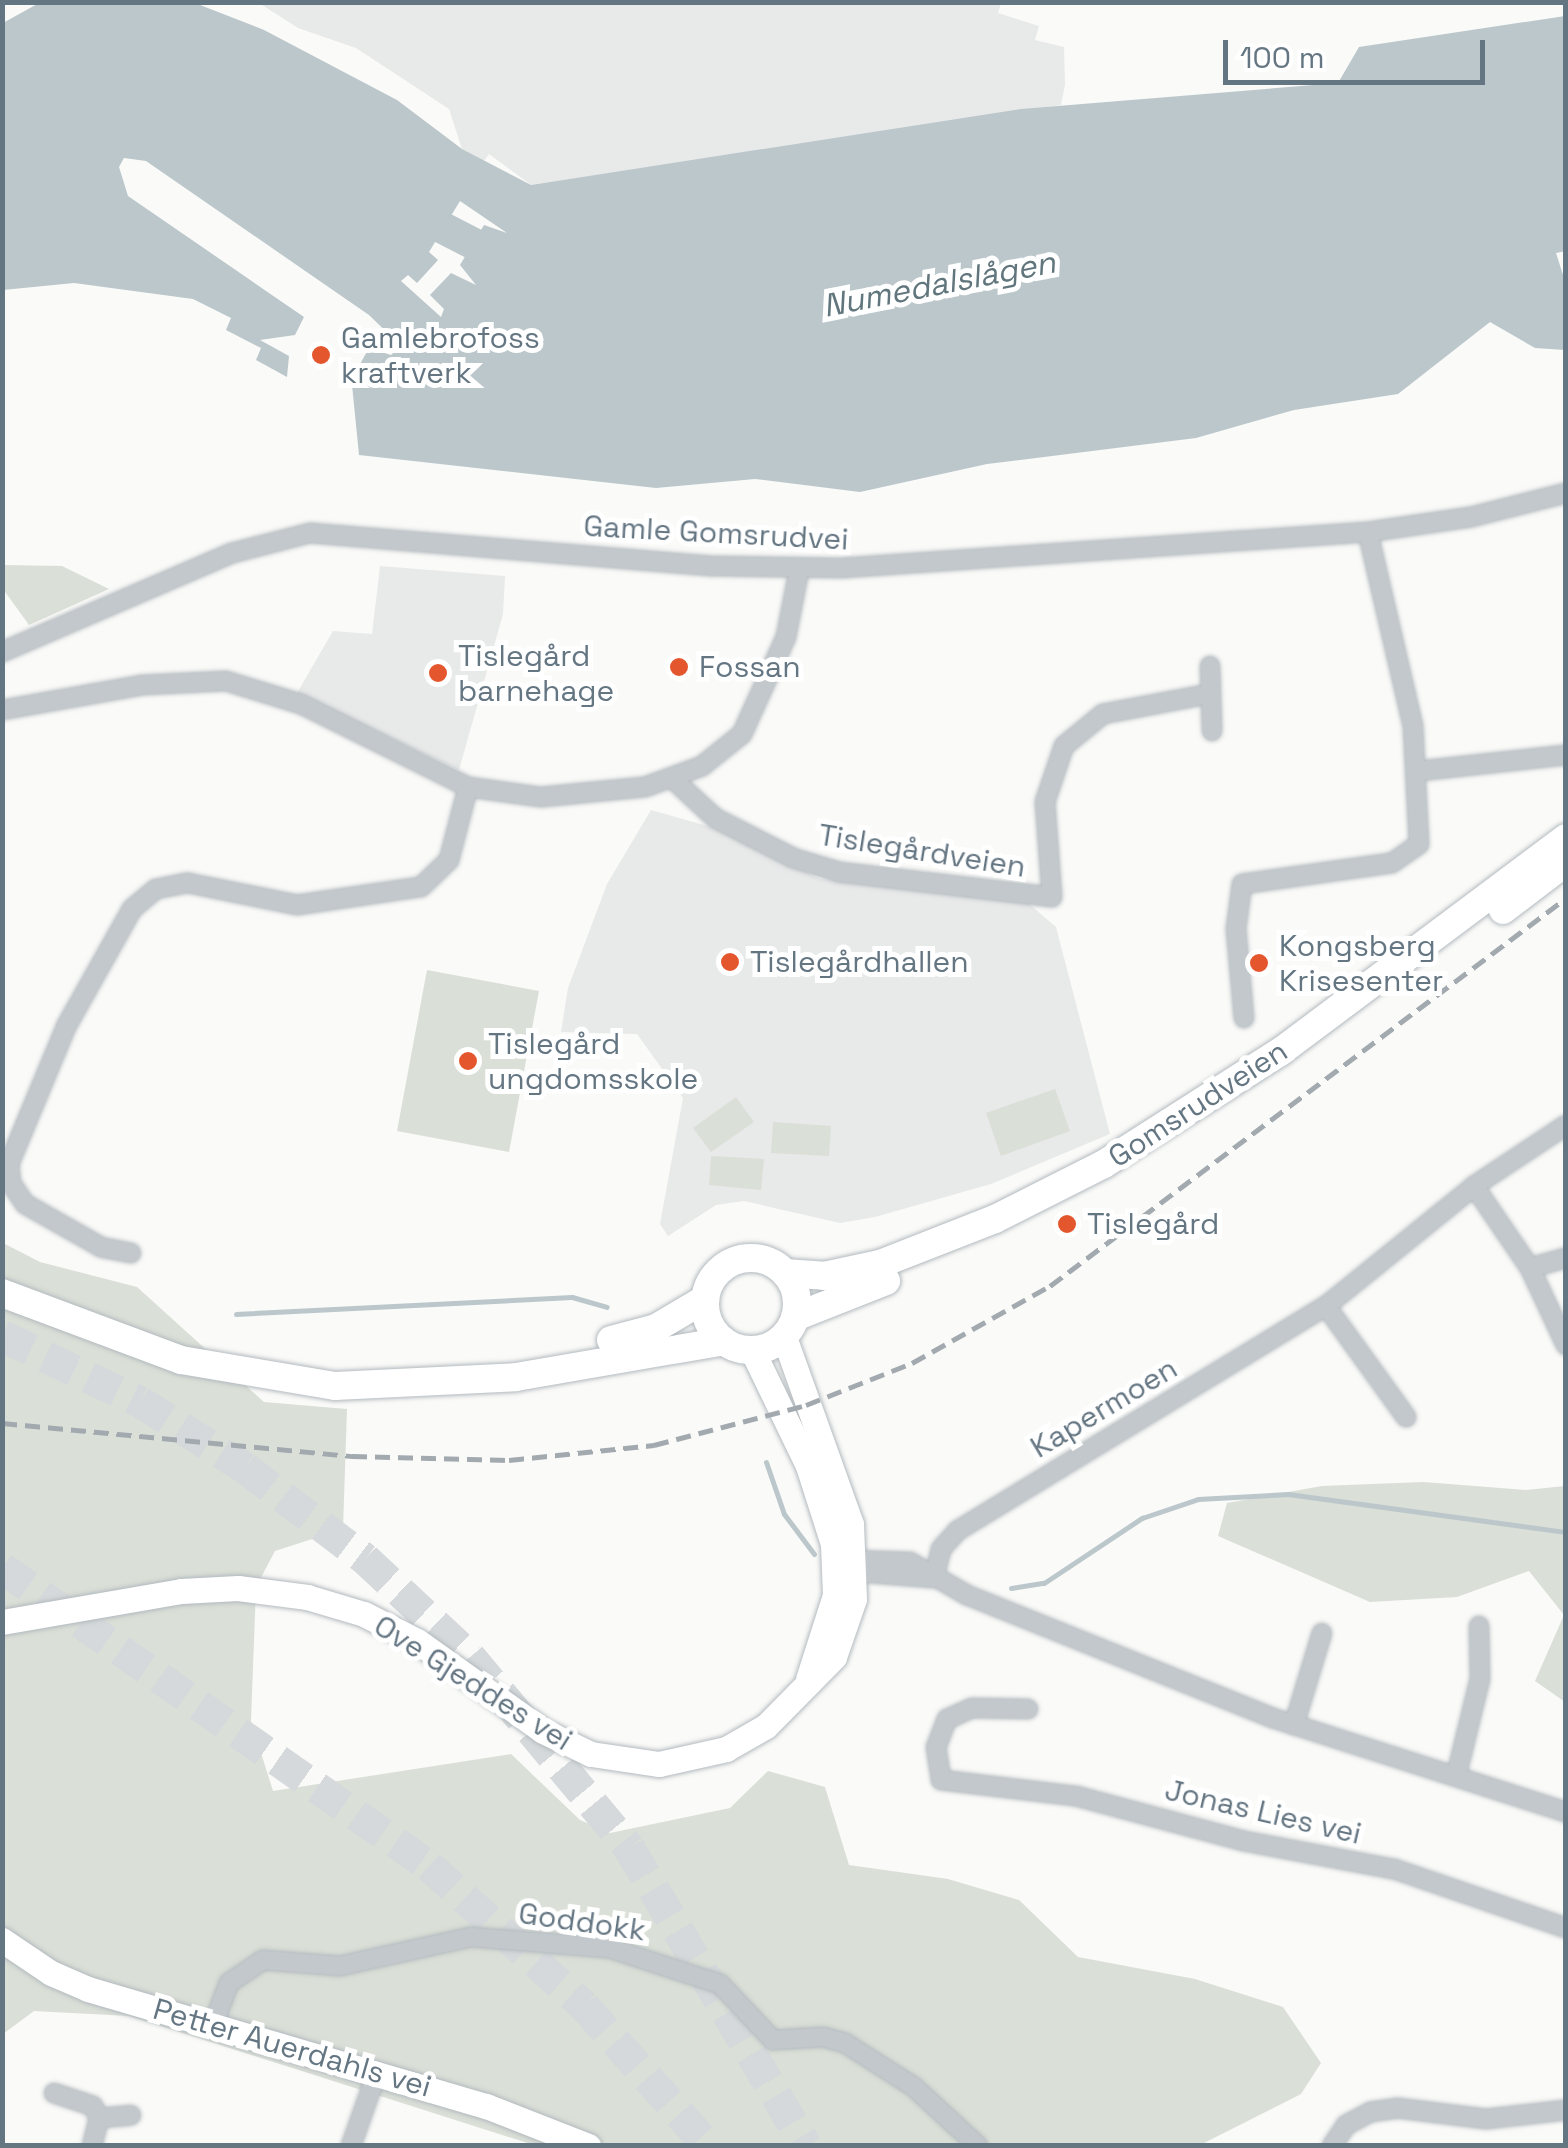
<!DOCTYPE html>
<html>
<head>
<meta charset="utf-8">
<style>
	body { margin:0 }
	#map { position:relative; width:1568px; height:2148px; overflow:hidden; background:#fafaf8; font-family:"Space Grotesk",sans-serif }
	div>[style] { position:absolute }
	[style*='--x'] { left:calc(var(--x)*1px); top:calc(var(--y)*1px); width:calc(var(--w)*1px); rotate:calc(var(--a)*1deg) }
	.built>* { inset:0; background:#e8e9e9 }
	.green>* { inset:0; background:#dadfd7 }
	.water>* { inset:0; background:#bbc7cb }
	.stream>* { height:5px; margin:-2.5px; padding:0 2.5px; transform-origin:2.5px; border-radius:2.5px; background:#bbc7cb }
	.river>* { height:32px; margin:-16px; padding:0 16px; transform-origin:16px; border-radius:16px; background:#bbc7cb }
	.highway-tunnel>* { height:32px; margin-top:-16px; transform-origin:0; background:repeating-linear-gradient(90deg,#d5d9db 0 32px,transparent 0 48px) }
	.roads { filter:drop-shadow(0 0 2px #b3babf) drop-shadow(0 0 2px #b3babf) }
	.street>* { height:18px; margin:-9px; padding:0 9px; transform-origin:9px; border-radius:9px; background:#c3c8cc }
	.secondary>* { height:25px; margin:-12.5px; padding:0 12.5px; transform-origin:12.5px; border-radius:12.5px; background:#fff }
	.primary>* { height:28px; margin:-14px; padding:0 14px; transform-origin:14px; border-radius:14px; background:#fff }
	.primary>.ring { margin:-14px; padding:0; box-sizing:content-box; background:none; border:28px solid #fff; border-radius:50% }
	.rail>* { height:5px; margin-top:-2.5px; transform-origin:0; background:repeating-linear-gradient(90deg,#a2aab0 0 15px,transparent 0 23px) }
	.dots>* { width:28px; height:28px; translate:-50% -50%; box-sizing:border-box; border:5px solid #fff; border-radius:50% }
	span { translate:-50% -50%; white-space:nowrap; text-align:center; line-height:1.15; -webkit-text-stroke:10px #fff; paint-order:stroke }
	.poi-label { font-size:30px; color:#657683 }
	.left { translate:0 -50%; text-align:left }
	.street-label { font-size:30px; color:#657683 }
	.water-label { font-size:32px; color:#60757c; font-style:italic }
	.frame { position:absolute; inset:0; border:5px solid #657683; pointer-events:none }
	.scale { position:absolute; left:1223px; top:40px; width:262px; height:45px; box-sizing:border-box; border:5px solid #657683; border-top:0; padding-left:12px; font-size:30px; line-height:35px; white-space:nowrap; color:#657683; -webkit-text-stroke:8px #fff; paint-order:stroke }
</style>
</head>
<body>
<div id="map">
	<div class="built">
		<div style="clip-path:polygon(259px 3px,1001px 3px,998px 13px,1039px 26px,1035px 40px,1064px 47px,1065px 85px,1061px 105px,531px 185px,489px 154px,484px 161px,462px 149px,449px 109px,356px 48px,298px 28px)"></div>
		<div style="clip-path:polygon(380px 566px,505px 576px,503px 614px,459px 770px,297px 693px,333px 631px,372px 634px)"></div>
		<div style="clip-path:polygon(651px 810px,718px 829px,820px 879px,931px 886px,1027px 902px,1056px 927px,1110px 1134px,991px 1184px,875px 1217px,840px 1223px,744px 1201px,716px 1205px,668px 1236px,660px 1224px,683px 1098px,637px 1034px,561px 1032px,568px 988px,607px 884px)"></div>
	</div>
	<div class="green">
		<div style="clip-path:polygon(3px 565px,62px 566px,109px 589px,29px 625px,3px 589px)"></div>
		<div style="clip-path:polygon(427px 970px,539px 991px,509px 1152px,397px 1131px)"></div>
		<div style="clip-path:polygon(1055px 1089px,1070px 1131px,1001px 1156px,986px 1113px)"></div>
		<div style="clip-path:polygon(736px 1097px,754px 1122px,711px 1152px,693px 1128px)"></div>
		<div style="clip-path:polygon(773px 1122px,831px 1126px,829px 1156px,771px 1153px)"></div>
		<div style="clip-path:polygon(711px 1156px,764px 1159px,761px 1190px,709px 1185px)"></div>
		<div style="clip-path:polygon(3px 1243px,40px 1262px,137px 1287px,264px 1402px,347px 1409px,343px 1529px,275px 1551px,256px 1587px,251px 1721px,273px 1791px,511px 1754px,580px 1820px,610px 1833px,730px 1808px,768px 1771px,825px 1787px,849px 1865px,948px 1879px,1019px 1900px,1078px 1957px,1195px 1979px,1283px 2007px,1321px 2063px,1301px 2094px,1200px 2145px,537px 2146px,129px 2016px,34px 2011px,3px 2034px)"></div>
		<div style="clip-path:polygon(1423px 1482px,1526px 1490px,1565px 1486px,1565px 1702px,1535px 1681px,1564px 1615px,1529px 1571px,1457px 1597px,1370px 1602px,1218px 1536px,1227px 1503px,1322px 1486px)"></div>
	</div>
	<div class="water">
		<div style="clip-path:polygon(evenodd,39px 3px,195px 3px,264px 30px,397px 100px,462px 149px,531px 185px,1021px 109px,1338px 83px,1359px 47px,1565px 16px,1566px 251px,1556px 253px,1565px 281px,1565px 350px,1535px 348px,1490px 322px,1398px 394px,1294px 410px,1196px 438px,987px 464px,860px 492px,755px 479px,656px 488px,359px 455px,352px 385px,364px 379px,355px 373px,369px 348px,391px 355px,401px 346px,369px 315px,146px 161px,124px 158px,119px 167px,128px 196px,304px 317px,295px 335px,260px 340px,289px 356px,287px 377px,256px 360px,261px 348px,226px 330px,231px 318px,193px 299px,74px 283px,3px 290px,3px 23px,39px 3px,460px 201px,507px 233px,484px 225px,460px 265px,476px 285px,451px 273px,430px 295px,444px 309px,441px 317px,401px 281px,408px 275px,417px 283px,438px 260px,429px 252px,460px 201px)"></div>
	</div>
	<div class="stream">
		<div style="--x:236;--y:1314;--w:336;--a:-2.9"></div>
		<div style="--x:572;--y:1297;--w:36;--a:16"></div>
		<div style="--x:766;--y:1462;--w:55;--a:70.9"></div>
		<div style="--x:784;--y:1514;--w:50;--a:53.1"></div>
		<div style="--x:1011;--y:1588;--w:33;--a:-9"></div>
		<div style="--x:1044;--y:1583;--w:118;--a:-33.6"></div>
		<div style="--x:1142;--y:1518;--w:59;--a:-18.7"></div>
		<div style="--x:1198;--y:1499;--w:90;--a:-3.2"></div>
		<div style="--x:1288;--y:1494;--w:281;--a:7.8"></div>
	</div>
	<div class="river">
		<div style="--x:406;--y:209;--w:116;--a:27.2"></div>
	</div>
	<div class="highway-tunnel">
		<div style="--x:2;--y:1336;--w:153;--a:25.6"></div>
		<div style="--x:140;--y:1402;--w:124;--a:32.2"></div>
		<div style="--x:245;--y:1468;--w:151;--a:37.2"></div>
		<div style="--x:365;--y:1559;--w:144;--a:43"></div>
		<div style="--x:470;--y:1657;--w:249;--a:50.2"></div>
		<div style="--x:629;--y:1848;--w:347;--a:59.3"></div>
		<div style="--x:2;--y:1568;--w:521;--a:34.91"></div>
		<div style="--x:429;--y:1866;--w:209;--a:42.1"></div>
		<div style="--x:584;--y:2006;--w:187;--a:48.5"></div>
	</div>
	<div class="roads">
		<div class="street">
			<div style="--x:2;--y:652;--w:250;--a:-23.3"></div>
			<div style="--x:232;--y:553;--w:81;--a:-14.4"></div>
			<div style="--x:310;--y:533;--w:406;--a:4.7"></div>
			<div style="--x:715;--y:566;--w:126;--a:0.9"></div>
			<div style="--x:841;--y:568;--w:528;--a:-3.91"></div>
			<div style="--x:1368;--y:532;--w:104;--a:-8.3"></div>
			<div style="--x:1471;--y:517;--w:98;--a:-14.2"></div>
			<div style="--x:1210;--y:666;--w:65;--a:88.2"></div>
			<div style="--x:2;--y:710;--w:142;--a:-10.1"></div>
			<div style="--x:142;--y:685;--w:84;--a:-2.7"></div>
			<div style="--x:226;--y:681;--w:78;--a:17"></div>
			<div style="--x:301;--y:704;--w:186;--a:26.4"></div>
			<div style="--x:468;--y:787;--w:74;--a:7.8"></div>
			<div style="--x:541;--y:797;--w:104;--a:-5.5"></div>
			<div style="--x:645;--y:787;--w:61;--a:-20.2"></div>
			<div style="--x:702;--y:766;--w:51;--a:-38.7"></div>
			<div style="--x:742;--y:734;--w:107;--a:-65.6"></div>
			<div style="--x:786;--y:637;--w:68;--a:-79"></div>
			<div style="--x:1418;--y:771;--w:149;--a:-6.2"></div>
			<div style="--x:675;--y:781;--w:54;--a:42.8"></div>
			<div style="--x:715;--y:818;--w:88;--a:27.1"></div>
			<div style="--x:793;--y:858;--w:48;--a:16.9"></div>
			<div style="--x:839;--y:872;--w:214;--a:6.7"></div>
			<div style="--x:1052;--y:897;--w:95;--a:-94.2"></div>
			<div style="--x:1045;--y:802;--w:59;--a:-71.3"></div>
			<div style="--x:1064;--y:746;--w:50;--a:-39.4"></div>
			<div style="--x:1103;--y:714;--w:108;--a:-10.7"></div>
			<div style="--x:1244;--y:1018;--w:89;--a:-95.1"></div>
			<div style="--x:1236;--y:929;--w:45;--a:-82.4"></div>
			<div style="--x:1242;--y:884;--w:151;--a:-8"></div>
			<div style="--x:1392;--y:863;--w:33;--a:-35"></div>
			<div style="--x:1419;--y:844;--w:118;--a:-92.9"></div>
			<div style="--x:1413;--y:726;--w:199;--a:-103.1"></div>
			<div style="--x:1474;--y:1186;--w:99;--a:55.7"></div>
			<div style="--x:1530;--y:1268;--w:85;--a:64.9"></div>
			<div style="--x:131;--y:1253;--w:31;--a:-169"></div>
			<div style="--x:101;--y:1247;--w:87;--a:-150.5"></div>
			<div style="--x:25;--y:1204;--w:25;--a:-124"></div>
			<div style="--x:11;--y:1183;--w:19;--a:-96"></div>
			<div style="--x:9;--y:1164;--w:151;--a:-67.4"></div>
			<div style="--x:67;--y:1025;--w:133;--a:-60.7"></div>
			<div style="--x:132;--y:909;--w:31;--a:-40"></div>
			<div style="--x:156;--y:889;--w:33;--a:-11"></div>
			<div style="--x:188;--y:883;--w:111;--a:11.4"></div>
			<div style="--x:297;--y:905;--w:125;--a:-8.3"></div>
			<div style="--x:421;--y:887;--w:39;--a:-44"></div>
			<div style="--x:449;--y:860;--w:75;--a:-75.4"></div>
			<div style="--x:1530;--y:1268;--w:37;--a:-16"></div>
			<div style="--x:1326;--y:1306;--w:137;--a:54.2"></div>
			<div style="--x:845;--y:1560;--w:65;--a:1.8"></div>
			<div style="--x:910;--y:1562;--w:66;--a:30.1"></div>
			<div style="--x:967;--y:1595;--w:330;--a:21.9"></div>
			<div style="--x:1273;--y:1718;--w:308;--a:17.8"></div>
			<div style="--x:845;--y:1571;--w:89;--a:4.5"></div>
			<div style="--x:934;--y:1578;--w:30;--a:-76"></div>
			<div style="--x:941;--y:1549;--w:24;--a:-48"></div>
			<div style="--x:957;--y:1531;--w:432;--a:-31.4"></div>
			<div style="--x:1326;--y:1306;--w:191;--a:-39"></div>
			<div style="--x:1474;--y:1186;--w:110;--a:-33.5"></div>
			<div style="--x:1028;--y:1709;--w:56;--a:-179"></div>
			<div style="--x:972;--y:1708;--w:27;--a:156"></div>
			<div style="--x:947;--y:1719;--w:30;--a:111"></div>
			<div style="--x:936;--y:1747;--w:33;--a:81"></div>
			<div style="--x:941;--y:1780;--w:136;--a:6.8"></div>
			<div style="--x:1076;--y:1796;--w:174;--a:15"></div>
			<div style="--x:1244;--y:1841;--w:153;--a:10.6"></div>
			<div style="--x:1394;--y:1869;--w:182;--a:18.9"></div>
			<div style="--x:1294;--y:1725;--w:96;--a:-73.1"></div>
			<div style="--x:1457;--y:1773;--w:97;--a:-76.3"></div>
			<div style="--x:1480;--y:1679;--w:53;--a:-91.1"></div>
			<div style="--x:213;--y:2025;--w:45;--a:-69.1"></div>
			<div style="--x:229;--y:1983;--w:41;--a:-34.1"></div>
			<div style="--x:263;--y:1960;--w:77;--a:4.5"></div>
			<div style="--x:340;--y:1966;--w:134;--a:-12.5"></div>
			<div style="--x:471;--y:1937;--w:138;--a:4.6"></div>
			<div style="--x:609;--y:1948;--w:117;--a:18"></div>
			<div style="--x:720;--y:1984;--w:77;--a:46.6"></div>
			<div style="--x:773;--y:2040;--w:50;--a:-3.4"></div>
			<div style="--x:823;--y:2037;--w:23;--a:15"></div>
			<div style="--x:845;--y:2043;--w:82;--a:32.5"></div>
			<div style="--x:914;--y:2087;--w:87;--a:42.7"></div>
			<div style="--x:54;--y:2093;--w:41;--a:18.4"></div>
			<div style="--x:93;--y:2106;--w:13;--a:63"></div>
			<div style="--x:99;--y:2118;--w:29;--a:104"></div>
			<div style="--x:99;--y:2118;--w:32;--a:-5"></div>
			<div style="--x:351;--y:2146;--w:78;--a:-70.6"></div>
			<div style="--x:1332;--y:2146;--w:25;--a:-56"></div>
			<div style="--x:1346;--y:2125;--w:27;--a:-28"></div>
			<div style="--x:1370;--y:2112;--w:27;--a:-8"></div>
			<div style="--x:1397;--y:2108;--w:90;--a:7"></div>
			<div style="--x:1486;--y:2119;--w:81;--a:-6.4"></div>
		</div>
		<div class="secondary">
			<div style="--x:752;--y:1350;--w:129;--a:64.2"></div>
			<div style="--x:808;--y:1466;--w:82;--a:72.2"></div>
			<div style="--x:833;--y:1544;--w:51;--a:87.8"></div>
			<div style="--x:835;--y:1595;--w:88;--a:107.8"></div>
			<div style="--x:2;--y:1622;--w:182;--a:-9.8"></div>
			<div style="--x:181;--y:1591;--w:57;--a:-3"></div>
			<div style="--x:238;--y:1588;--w:70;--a:7.4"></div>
			<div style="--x:307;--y:1597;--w:59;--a:16.6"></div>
			<div style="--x:364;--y:1614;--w:59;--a:27"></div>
			<div style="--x:417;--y:1641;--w:155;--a:35.5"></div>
			<div style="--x:543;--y:1731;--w:53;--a:25.6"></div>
			<div style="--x:591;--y:1754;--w:69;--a:8.4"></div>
			<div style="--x:659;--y:1764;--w:69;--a:-12.6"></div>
			<div style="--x:726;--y:1749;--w:46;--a:-29.9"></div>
			<div style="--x:766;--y:1726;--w:97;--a:-45.4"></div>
			<div style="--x:834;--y:1657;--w:61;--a:-71"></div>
			<div style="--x:854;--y:1599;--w:75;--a:-92.3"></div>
			<div style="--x:851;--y:1524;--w:199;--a:-109.7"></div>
			<div style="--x:2;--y:1940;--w:59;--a:34"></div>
			<div style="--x:51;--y:1973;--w:40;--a:23.4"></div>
			<div style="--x:88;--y:1989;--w:415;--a:16.4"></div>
			<div style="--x:486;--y:2106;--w:110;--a:21.4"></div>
		</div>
		<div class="primary">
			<div style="--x:1503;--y:910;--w:79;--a:-37.3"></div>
			<div class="ring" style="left:705px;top:1258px;width:64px;height:64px"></div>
			<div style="--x:785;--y:1273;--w:39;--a:4"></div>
			<div style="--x:824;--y:1276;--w:57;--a:-12.1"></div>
			<div style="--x:880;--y:1264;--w:123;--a:-21.4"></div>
			<div style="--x:995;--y:1219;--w:122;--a:-26.8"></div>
			<div style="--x:1104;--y:1164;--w:209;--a:-32.5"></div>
			<div style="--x:1280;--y:1052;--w:357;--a:-36.8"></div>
			<div style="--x:2;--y:1293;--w:191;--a:20.5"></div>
			<div style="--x:181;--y:1360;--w:156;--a:9.6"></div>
			<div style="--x:335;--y:1386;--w:181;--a:-2.8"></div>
			<div style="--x:516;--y:1377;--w:211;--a:-9.8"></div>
			<div style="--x:795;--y:1317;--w:98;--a:-21.6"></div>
			<div style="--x:611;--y:1340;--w:47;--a:-14.9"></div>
			<div style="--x:656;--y:1328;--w:57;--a:-30.6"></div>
		</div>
	</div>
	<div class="rail">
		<div style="--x:2;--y:1423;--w:352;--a:5.4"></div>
		<div style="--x:352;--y:1456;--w:157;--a:1.5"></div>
		<div style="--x:509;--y:1460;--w:146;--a:-5.9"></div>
		<div style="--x:654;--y:1445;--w:157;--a:-14.7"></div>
		<div style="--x:806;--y:1405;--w:114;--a:-21.6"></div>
		<div style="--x:912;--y:1363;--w:158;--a:-29.2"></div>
		<div style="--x:1050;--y:1286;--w:646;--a:-36.94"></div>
	</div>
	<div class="dots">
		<div style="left:321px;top:355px;background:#e4572e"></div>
		<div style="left:679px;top:667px;background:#e4572e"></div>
		<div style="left:438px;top:673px;background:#e4572e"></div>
		<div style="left:730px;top:962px;background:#e4572e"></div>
		<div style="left:1259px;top:963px;background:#e4572e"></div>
		<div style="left:468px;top:1061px;background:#e4572e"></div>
		<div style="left:1067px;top:1224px;background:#e4572e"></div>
	</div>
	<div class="poi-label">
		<span class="left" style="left:341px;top:355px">Gamlebrofoss<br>kraftverk</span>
		<span class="left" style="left:458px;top:673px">Tislegård<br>barnehage</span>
		<span class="left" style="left:699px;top:667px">Fossan</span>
		<span class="left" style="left:1279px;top:963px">Kongsberg<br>Krisesenter</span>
		<span class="left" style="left:750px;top:962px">Tislegårdhallen</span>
		<span class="left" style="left:488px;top:1061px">Tislegård<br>ungdomsskole</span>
		<span class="left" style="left:1087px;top:1224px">Tislegård</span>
	</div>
	<div class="street-label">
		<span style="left:716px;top:533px;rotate:3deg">Gamle Gomsrudvei</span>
		<span style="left:922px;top:851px;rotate:9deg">Tislegårdveien</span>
		<span style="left:1198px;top:1104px;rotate:-33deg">Gomsrudveien</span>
		<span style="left:1104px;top:1408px;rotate:-31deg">Kapermoen</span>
		<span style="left:473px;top:1683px;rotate:32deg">Ove Gjeddes vei</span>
		<span style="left:1263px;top:1812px;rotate:13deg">Jonas Lies vei</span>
		<span style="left:582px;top:1922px;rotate:8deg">Goddokk</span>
		<span style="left:292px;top:2048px;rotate:16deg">Petter Auerdahls vei</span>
	</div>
	<div class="water-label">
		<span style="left:939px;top:284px;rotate:-11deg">Numedalslågen</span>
	</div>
	<div class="frame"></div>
	<div class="scale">100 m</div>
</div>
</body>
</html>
